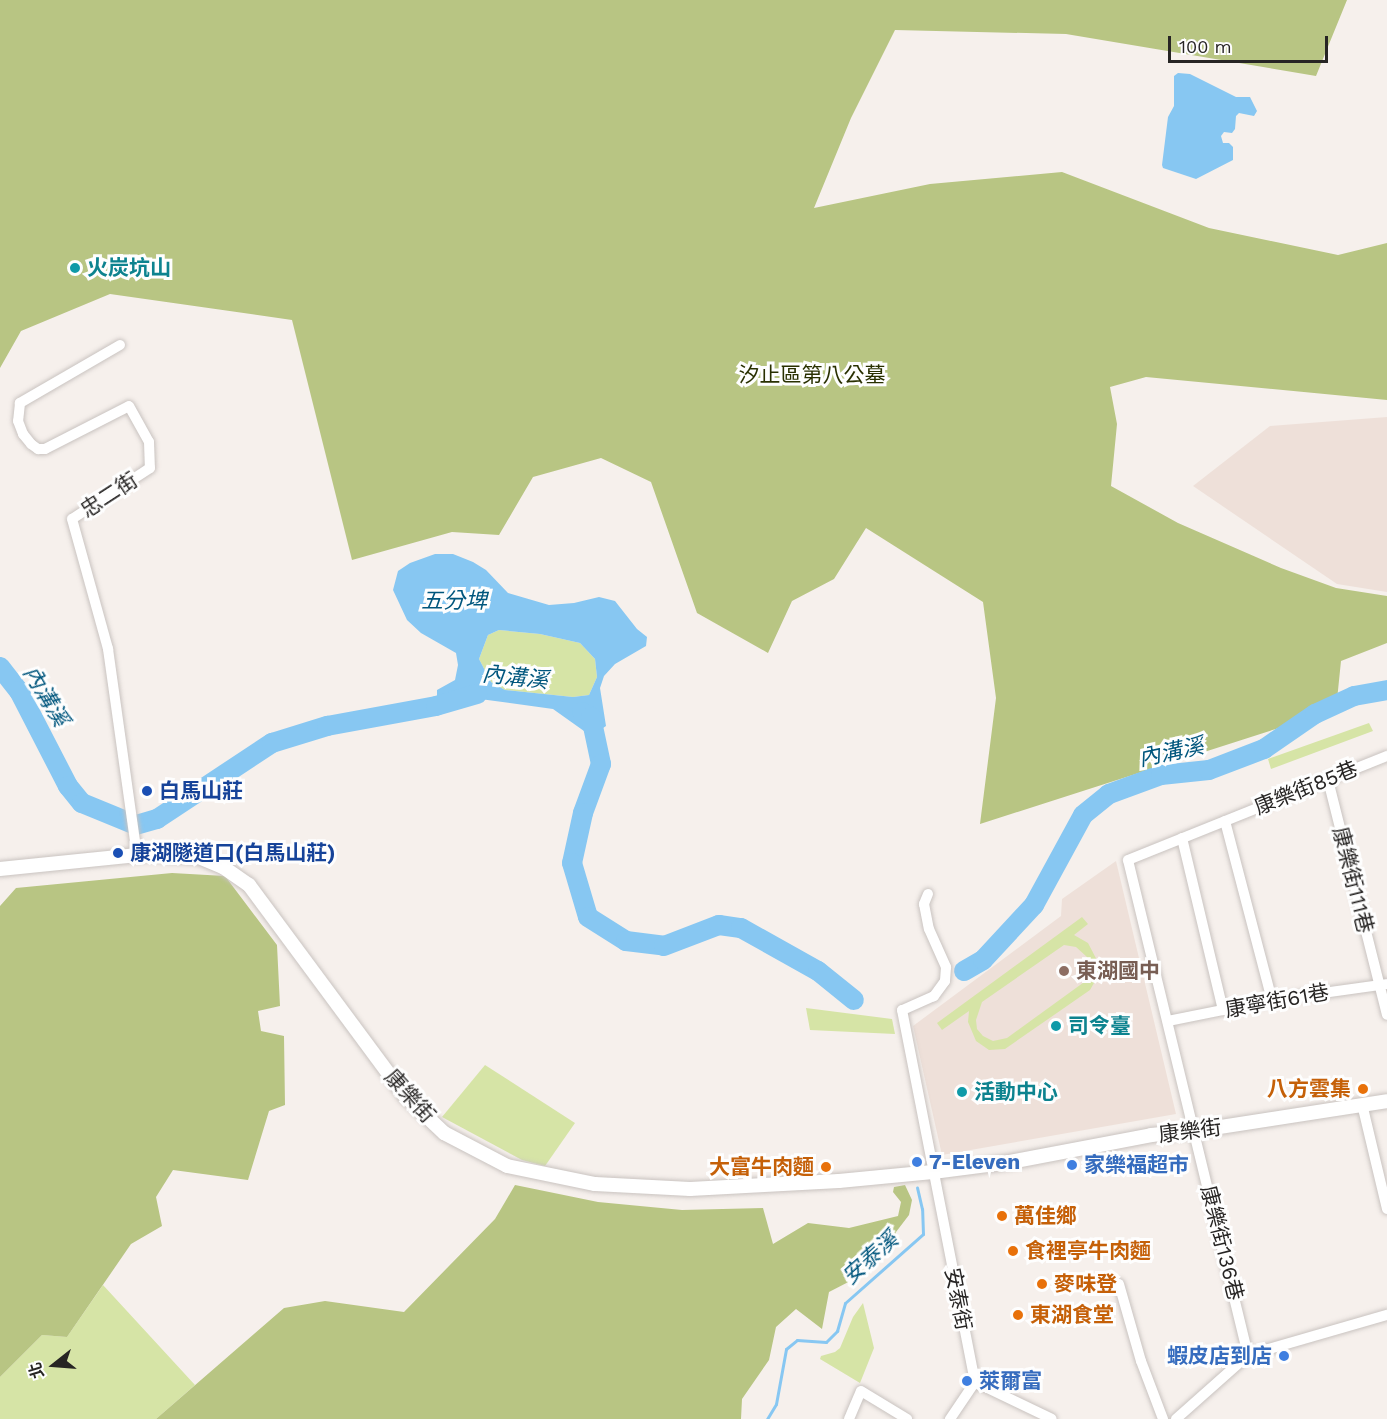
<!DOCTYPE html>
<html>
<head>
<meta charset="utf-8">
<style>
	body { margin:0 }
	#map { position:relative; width:1387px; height:1419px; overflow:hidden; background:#f6f0ec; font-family:"Work Sans","Noto Sans TC",sans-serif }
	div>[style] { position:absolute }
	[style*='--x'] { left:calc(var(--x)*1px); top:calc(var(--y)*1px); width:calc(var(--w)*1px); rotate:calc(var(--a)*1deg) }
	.built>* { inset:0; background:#eee0d9 }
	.green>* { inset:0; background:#d6e4a6 }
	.forest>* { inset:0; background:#b8c583 }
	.water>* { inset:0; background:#87c7f2 }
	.stream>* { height:3px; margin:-1.5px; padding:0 1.5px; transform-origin:1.5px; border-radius:1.5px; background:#87c7f2 }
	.river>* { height:20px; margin:-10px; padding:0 10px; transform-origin:10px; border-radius:10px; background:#87c7f2 }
	.roads { filter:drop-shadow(0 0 2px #c9c3c0) drop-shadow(0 0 2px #c9c3c0) }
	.minor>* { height:10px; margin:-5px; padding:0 5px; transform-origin:5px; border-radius:5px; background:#fff }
	.tertiary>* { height:14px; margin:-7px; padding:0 7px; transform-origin:7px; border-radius:7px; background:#fff }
	.dots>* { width:16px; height:16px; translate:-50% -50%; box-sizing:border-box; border:3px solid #fefefe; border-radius:50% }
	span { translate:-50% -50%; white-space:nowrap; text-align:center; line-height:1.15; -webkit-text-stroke:6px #fefefe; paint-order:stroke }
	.culture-label { font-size:21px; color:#0d838f; font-weight:700 }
	.left { translate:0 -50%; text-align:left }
	.park-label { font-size:21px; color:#293000 }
	.street-label { font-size:21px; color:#272524 }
	.transit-label { font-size:21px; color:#164399; font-weight:700 }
	.education-label { font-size:21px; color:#785e54; font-weight:700 }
	.food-label { font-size:21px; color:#c56008; font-weight:700 }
	.right { translate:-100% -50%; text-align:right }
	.shop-label { font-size:21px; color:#366cbe; font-weight:700 }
	.water-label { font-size:22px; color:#00567d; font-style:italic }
	.north { position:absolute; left:24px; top:1335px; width:60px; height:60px; -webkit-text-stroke:4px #fefefe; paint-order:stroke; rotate:253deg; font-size:16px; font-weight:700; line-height:24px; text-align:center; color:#272524 }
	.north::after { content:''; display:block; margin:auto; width:21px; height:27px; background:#272524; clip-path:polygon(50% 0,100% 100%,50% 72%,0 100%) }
	.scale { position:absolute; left:1168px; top:36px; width:160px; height:27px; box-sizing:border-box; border:3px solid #272524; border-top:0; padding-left:8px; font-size:18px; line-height:21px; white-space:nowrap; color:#272524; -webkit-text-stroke:4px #fefefe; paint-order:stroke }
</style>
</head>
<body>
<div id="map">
	<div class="built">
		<div style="clip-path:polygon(1387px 417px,1387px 592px,1337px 584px,1193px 486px,1270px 426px)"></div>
		<div style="clip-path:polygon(1116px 861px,1176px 1114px,942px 1155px,913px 1026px,1061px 916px,1062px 899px)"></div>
	</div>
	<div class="green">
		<div style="clip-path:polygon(499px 630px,540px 634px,580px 643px,595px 659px,597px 677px,589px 695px,573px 697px,505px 690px,491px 682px,479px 659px,488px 635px)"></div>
		<div style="clip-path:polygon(1369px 723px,1373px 731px,1271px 769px,1268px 759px)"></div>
		<div style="clip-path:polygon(evenodd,1082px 917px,1088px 924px,1074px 935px,1088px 943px,1100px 966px,1098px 976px,1090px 990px,1005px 1049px,989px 1050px,976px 1041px,968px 1022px,969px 1011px,942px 1030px,937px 1023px,1082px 917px,1064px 945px,1076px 947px,1087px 957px,1090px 974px,1087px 980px,1007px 1038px,993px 1041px,983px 1036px,977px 1029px,976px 1020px,982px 1002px,1064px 945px)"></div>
		<div style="clip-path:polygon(806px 1008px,892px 1019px,895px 1034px,810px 1030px)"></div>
		<div style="clip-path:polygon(485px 1065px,575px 1123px,545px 1166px,522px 1160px,442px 1117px)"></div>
		<div style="clip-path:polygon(103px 1285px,195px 1385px,156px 1419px,0 1419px,0 1377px,42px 1335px,67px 1337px)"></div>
		<div style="clip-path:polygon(863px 1303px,874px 1348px,860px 1383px,820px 1359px,821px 1356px,835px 1352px,840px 1348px,853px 1317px)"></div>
	</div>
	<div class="forest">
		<div style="clip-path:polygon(0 0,1347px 0,1316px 76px,1066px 34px,895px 30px,851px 118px,814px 208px,930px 184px,1062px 172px,1209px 228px,1338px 255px,1387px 243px,1387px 400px,1146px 377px,1110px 387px,1117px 424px,1111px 486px,1178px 523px,1281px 568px,1336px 588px,1387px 596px,1387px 643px,1341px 661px,1337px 700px,1282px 727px,980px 824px,996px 698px,983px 602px,866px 528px,834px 579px,792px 601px,768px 653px,697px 613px,651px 482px,601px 458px,533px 477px,499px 535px,452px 532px,352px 560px,292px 320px,110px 294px,21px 331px,0 368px)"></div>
		<div style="clip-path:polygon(172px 873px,225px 876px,277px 945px,280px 1006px,258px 1011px,261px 1031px,284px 1036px,285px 1105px,269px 1111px,248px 1180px,173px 1170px,156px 1197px,162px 1226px,131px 1244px,67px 1337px,42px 1335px,0 1377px,0 906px,16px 888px)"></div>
		<div style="clip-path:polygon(515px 1185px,598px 1202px,682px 1210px,763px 1208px,773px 1244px,808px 1223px,849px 1228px,898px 1216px,901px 1202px,893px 1192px,894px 1187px,905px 1185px,912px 1200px,909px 1215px,896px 1232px,890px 1252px,860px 1276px,829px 1292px,822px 1329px,796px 1309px,776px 1327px,769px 1360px,742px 1399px,741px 1419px,156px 1419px,284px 1308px,325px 1301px,404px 1312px,495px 1219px)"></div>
	</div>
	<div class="water">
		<div style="clip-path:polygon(1178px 73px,1190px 74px,1236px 97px,1250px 97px,1257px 111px,1254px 116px,1239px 113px,1236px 116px,1235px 129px,1232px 133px,1224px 132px,1221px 136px,1223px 143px,1229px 143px,1233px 147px,1233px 160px,1196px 179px,1163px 168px,1162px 165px,1168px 117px,1174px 106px,1174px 76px)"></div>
		<div style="clip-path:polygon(evenodd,435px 554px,453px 554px,473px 562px,486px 570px,508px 593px,549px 605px,574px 603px,599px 597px,615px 601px,637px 629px,647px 637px,646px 646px,615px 664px,604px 676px,600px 688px,606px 726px,591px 736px,553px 709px,480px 699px,437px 702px,437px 690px,455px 680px,458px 665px,456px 653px,421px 633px,407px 620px,393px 590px,398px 571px,410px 563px,435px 554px,499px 630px,540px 634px,580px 643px,595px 659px,597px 677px,589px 695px,573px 697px,505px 690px,491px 682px,479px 659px,488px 635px,499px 630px)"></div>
	</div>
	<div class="stream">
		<div style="--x:767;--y:1419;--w:17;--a:-59"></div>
		<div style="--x:776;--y:1404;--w:56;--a:-79.7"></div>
		<div style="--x:786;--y:1349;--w:14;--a:-39"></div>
		<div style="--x:797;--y:1340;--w:29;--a:4"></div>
		<div style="--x:826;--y:1342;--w:16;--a:-45"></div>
		<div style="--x:837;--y:1331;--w:29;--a:-74"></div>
		<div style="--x:845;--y:1303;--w:104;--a:-41.5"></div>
		<div style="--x:923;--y:1234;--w:25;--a:-92"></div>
		<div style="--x:922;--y:1209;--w:22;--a:-103"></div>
	</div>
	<div class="river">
		<div style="--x:0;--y:667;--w:31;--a:52"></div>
		<div style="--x:19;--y:691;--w:107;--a:62.7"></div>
		<div style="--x:68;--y:786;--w:22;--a:51"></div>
		<div style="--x:82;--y:803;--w:58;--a:22.2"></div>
		<div style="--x:136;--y:825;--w:22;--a:-16"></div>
		<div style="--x:157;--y:819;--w:138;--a:-33.5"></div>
		<div style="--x:272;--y:743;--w:58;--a:-17.2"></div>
		<div style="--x:327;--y:726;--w:111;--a:-10.4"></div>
		<div style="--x:436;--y:706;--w:43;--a:-16.3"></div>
		<div style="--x:582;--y:712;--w:10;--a:29"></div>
		<div style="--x:591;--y:717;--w:48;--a:78"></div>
		<div style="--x:601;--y:764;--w:52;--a:110.2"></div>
		<div style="--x:583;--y:813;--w:51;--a:102.4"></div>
		<div style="--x:572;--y:863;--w:56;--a:73.5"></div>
		<div style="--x:588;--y:917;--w:45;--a:32.3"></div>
		<div style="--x:626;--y:941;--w:38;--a:7"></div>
		<div style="--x:664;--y:946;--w:59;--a:-20.9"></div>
		<div style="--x:719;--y:925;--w:22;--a:8"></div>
		<div style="--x:741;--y:928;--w:88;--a:29.2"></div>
		<div style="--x:818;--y:971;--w:46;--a:38.9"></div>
		<div style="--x:964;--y:971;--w:22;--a:-30"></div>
		<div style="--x:983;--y:960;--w:75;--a:-47.2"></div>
		<div style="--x:1034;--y:905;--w:102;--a:-61.4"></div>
		<div style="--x:1083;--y:815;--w:33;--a:-39"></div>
		<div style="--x:1109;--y:794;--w:55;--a:-20.1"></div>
		<div style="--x:1161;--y:775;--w:48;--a:-5.9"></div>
		<div style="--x:1209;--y:770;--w:59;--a:-20.9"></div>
		<div style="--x:1264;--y:749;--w:62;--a:-34.5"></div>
		<div style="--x:1315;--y:714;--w:43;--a:-24.8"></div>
		<div style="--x:1354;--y:696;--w:34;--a:-10"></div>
	</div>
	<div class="roads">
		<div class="minor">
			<div style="--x:120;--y:345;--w:116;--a:149.9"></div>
			<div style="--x:20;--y:403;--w:18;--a:96"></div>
			<div style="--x:18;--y:421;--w:14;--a:69"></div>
			<div style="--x:23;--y:434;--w:13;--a:51"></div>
			<div style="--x:31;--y:444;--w:9;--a:36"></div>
			<div style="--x:38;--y:449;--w:7;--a:0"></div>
			<div style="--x:45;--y:449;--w:94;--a:-27.1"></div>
			<div style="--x:129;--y:406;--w:41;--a:60.9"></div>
			<div style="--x:149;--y:442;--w:26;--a:88"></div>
			<div style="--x:150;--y:468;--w:93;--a:146.8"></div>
			<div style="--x:72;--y:519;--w:135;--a:74.5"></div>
			<div style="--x:108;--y:649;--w:208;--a:82"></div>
			<div style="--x:1328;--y:780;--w:242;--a:75.9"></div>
			<div style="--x:1225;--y:821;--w:185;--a:75.3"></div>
			<div style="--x:1182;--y:838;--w:177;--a:76.6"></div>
			<div style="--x:928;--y:894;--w:11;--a:112"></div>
			<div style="--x:924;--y:904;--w:25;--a:79"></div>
			<div style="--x:929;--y:929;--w:42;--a:65.9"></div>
			<div style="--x:946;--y:967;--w:14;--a:94"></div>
			<div style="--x:945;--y:981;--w:19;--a:126"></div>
			<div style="--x:934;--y:996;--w:35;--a:156"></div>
			<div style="--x:902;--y:1010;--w:379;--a:78.9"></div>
			<div style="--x:975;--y:1382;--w:45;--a:124"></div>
			<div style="--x:1168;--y:1021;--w:106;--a:-11.4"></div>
			<div style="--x:1272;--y:1000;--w:116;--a:-7.9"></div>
			<div style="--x:1362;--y:1104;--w:108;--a:76.6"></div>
			<div style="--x:1119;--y:1284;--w:80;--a:74.1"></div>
			<div style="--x:1141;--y:1361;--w:62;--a:69.2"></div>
			<div style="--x:1248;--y:1355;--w:509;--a:-103.63"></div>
			<div style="--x:1128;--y:860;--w:279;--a:-21.9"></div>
			<div style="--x:975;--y:1382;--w:85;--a:25.7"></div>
			<div style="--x:849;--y:1419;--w:30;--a:-67"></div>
			<div style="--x:861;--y:1391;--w:54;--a:31.3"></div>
			<div style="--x:1176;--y:1419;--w:96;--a:-41.6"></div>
			<div style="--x:1248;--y:1355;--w:145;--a:-16.1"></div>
		</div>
		<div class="tertiary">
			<div style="--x:0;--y:869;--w:148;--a:-5.8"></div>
			<div style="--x:147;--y:854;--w:52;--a:3.3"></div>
			<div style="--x:199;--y:857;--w:26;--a:23"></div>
			<div style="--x:223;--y:867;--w:32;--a:35"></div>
			<div style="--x:249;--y:885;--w:262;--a:53.5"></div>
			<div style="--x:405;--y:1096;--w:54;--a:43.5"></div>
			<div style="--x:444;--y:1133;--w:71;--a:27.6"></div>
			<div style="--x:507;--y:1166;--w:90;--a:11.6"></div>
			<div style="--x:595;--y:1184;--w:95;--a:3"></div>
			<div style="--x:690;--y:1189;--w:149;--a:-3.1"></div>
			<div style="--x:839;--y:1181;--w:94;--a:-5.5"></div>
			<div style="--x:933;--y:1172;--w:78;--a:-7.4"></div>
			<div style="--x:1010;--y:1162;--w:144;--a:-10.8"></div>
			<div style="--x:1151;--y:1135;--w:43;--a:-5.3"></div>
			<div style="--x:1194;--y:1131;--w:195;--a:-8.8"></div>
		</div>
	</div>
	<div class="dots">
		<div style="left:75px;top:268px;background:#0f9aa8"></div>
		<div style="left:147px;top:791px;background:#1a4fb4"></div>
		<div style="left:118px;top:853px;background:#1a4fb4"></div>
		<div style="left:1064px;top:971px;background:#8d6e63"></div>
		<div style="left:1056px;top:1026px;background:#0f9aa8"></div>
		<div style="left:1363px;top:1089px;background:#e8710a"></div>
		<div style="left:962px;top:1092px;background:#0f9aa8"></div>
		<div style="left:917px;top:1162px;background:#3f7fe0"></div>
		<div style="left:1072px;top:1165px;background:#3f7fe0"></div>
		<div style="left:826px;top:1167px;background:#e8710a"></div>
		<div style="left:1002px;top:1216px;background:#e8710a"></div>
		<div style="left:1013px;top:1251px;background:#e8710a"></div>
		<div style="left:1042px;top:1284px;background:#e8710a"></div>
		<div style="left:1018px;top:1315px;background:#e8710a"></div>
		<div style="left:1284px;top:1356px;background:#3f7fe0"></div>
		<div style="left:967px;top:1381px;background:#3f7fe0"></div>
	</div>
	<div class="culture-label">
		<span class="left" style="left:87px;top:268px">火炭坑山</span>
		<span class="left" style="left:1068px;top:1026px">司令臺</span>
		<span class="left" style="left:974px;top:1092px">活動中心</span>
	</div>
	<div class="park-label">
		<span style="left:812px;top:375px">汐止區第八公墓</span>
	</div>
	<div class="street-label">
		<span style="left:109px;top:495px;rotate:-33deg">忠二街</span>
		<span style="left:1306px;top:788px;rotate:-22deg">康樂街85巷</span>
		<span style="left:1353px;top:880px;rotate:76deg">康樂街111巷</span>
		<span style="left:1277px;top:1001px;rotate:-10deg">康寧街61巷</span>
		<span style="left:410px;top:1096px;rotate:48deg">康樂街</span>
		<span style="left:1190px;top:1131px;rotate:-7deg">康樂街</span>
		<span style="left:1222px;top:1243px;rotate:76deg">康樂街136巷</span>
		<span style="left:958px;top:1299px;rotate:79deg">安泰街</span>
	</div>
	<div class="transit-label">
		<span class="left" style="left:159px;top:791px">白馬山莊</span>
		<span class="left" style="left:130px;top:853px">康湖隧道口(白馬山莊)</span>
	</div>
	<div class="education-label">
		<span class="left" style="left:1076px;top:971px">東湖國中</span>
	</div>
	<div class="food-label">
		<span class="right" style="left:1351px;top:1089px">八方雲集</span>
		<span class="right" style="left:814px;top:1167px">大富牛肉麵</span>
		<span class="left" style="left:1014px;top:1216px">萬佳鄉</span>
		<span class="left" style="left:1025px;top:1251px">食裡亭牛肉麵</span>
		<span class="left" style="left:1054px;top:1284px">麥味登</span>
		<span class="left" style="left:1030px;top:1315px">東湖食堂</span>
	</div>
	<div class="shop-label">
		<span class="left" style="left:929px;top:1162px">7-Eleven</span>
		<span class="left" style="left:1084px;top:1165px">家樂福超市</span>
		<span class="right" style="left:1272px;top:1356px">蝦皮店到店</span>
		<span class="left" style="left:979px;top:1381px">萊爾富</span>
	</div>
	<div class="water-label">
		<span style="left:454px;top:601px">五分埤</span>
		<span style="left:515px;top:677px;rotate:6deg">內溝溪</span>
		<span style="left:46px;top:696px;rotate:59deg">內溝溪</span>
		<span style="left:1171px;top:752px;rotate:-12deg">內溝溪</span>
		<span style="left:870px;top:1258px;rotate:-42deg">安泰溪</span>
	</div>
	<div class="north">北</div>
	<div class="scale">100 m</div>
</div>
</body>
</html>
